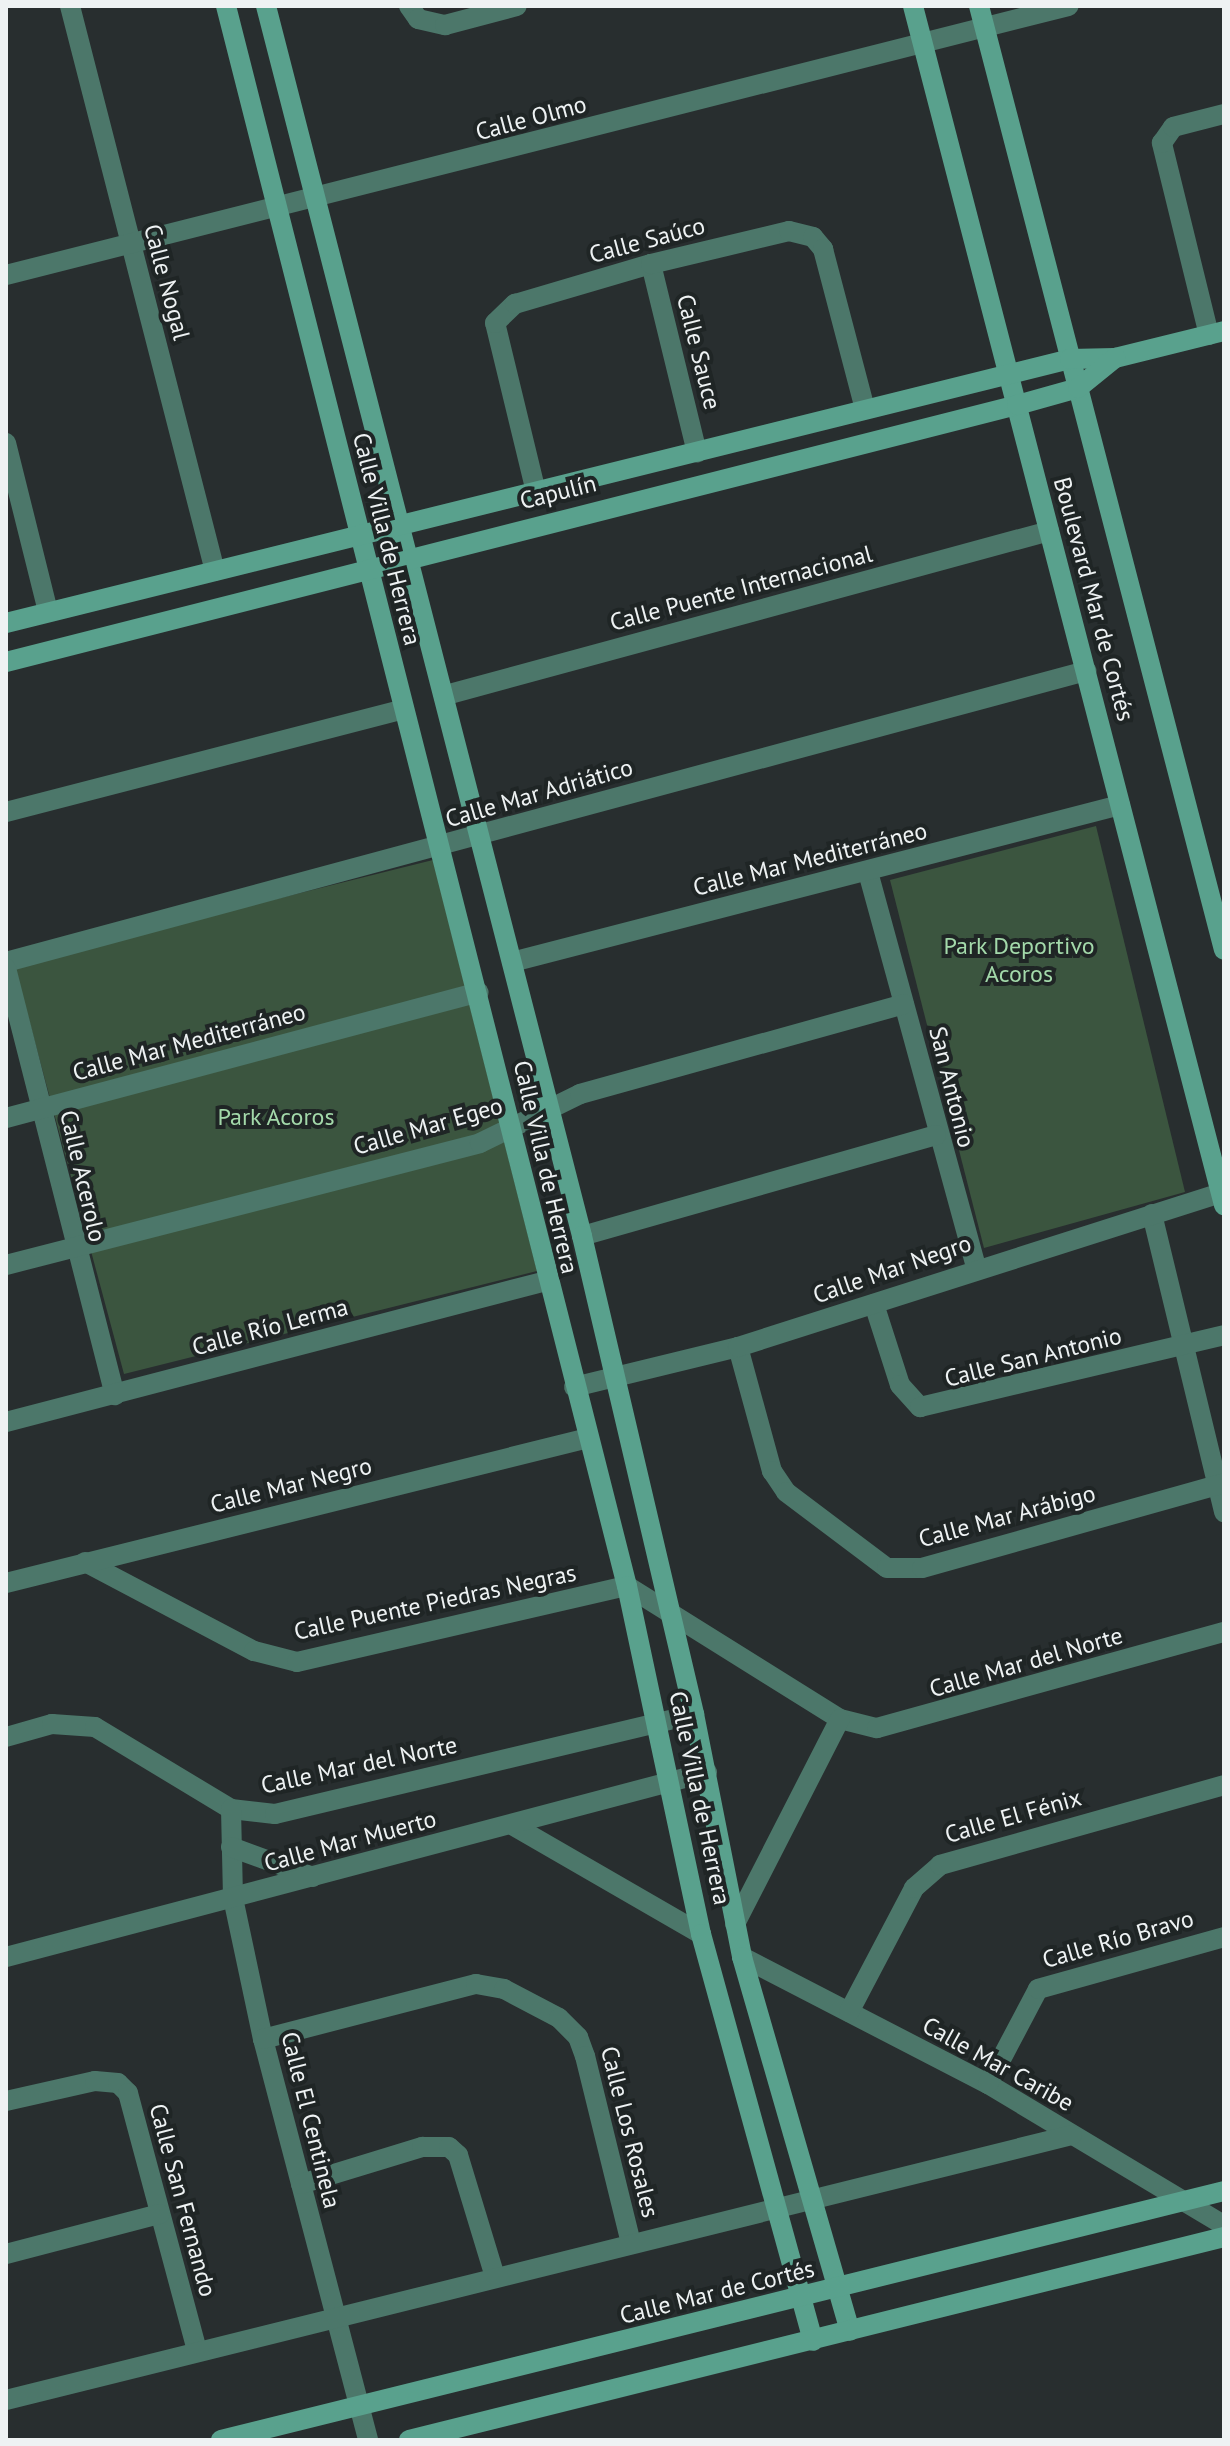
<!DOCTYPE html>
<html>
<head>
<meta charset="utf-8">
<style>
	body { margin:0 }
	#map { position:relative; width:1230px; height:2446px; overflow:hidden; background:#282e2f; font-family:"PT Sans",sans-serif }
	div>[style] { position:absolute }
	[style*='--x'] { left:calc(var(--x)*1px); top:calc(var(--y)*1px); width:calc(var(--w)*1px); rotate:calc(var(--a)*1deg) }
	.green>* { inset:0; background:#3b553f }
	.street>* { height:20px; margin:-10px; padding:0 10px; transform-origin:10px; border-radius:10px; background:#4c776a }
	.secondary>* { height:20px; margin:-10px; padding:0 10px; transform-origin:10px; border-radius:10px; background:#59a18d }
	span { translate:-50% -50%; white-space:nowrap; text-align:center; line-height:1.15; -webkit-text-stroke:8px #1f2525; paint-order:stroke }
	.street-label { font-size:24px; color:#eef2f3 }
	.park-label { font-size:24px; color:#a3d9aa }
	.frame { position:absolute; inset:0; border:8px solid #eef2f3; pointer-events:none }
</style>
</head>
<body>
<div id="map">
	<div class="green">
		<div style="clip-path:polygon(1096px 826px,1185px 1192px,984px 1248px,890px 880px)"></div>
		<div style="clip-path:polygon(433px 860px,537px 1271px,124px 1374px,14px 964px)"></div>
	</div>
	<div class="street">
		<div style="--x:70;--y:6;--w:583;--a:75.61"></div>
		<div style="--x:409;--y:6;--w:16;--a:55"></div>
		<div style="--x:418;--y:19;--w:28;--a:13"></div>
		<div style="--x:445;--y:25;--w:74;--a:-14.8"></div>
		<div style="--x:651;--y:264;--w:194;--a:76.3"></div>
		<div style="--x:6;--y:275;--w:1096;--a:-14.21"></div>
		<div style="--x:1209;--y:335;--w:198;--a:-103.8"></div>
		<div style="--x:1162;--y:143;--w:19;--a:-55"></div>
		<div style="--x:1173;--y:127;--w:53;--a:-14.3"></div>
		<div style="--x:6;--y:443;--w:173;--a:76"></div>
		<div style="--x:536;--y:492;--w:174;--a:-103.6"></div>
		<div style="--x:495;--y:323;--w:28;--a:-44"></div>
		<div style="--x:515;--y:304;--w:142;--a:-16.4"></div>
		<div style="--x:651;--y:264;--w:142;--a:-13.4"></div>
		<div style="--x:789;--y:231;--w:25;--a:14"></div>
		<div style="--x:813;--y:237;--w:16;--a:50"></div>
		<div style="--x:823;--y:249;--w:165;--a:75.3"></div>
		<div style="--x:446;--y:695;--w:625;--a:-15.21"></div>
		<div style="--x:6;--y:812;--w:411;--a:-14.5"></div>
		<div style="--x:868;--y:872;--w:409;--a:74.7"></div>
		<div style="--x:6;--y:962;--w:1119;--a:-15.08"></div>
		<div style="--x:512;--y:962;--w:628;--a:-14.48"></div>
		<div style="--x:6;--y:968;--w:441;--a:75.7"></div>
		<div style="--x:6;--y:1118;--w:489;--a:-14.9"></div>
		<div style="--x:1152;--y:1214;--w:307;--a:76.4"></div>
		<div style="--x:582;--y:1236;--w:368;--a:-15.9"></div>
		<div style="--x:6;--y:1265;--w:489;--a:-14.4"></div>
		<div style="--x:480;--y:1143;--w:111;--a:-26.1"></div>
		<div style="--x:580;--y:1094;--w:336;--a:-15.5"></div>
		<div style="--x:874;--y:1304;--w:85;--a:72.2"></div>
		<div style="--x:900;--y:1385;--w:30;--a:48"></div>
		<div style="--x:920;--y:1407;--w:312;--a:-13.3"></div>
		<div style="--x:738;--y:1347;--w:129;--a:74.7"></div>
		<div style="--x:772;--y:1471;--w:25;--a:56"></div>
		<div style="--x:786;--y:1492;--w:126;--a:37"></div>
		<div style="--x:887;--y:1568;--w:35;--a:0"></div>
		<div style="--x:922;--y:1568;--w:314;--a:-15.7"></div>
		<div style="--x:574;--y:1387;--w:169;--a:-13.7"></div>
		<div style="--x:738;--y:1347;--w:510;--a:-17.69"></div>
		<div style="--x:6;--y:1422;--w:558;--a:-14.63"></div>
		<div style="--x:85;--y:1562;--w:191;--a:27.8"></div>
		<div style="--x:254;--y:1651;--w:44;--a:14.3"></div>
		<div style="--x:297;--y:1662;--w:339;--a:-13"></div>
		<div style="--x:627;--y:1586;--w:251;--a:32"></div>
		<div style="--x:840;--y:1719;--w:38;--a:14"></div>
		<div style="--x:877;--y:1728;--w:360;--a:-15.5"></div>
		<div style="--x:6;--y:1583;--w:600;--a:-13.99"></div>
		<div style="--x:6;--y:1737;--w:48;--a:-15.8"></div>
		<div style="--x:52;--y:1724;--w:43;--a:4"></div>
		<div style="--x:95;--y:1727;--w:159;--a:31.1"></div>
		<div style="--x:231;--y:1809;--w:44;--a:6.5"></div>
		<div style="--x:275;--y:1814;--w:431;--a:-13.4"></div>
		<div style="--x:231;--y:1809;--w:89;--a:88.7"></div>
		<div style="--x:233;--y:1898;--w:144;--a:78"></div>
		<div style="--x:263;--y:2039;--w:415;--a:75.3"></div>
		<div style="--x:514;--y:1826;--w:216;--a:30"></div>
		<div style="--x:231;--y:1847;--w:87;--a:20.1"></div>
		<div style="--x:735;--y:1924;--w:230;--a:-62.9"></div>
		<div style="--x:6;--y:1957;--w:725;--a:-14.78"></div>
		<div style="--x:742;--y:1957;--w:277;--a:27.3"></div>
		<div style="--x:988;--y:2084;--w:275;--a:30.9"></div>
		<div style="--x:849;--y:2012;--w:140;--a:-62.3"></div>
		<div style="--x:914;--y:1888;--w:35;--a:-41"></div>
		<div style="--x:940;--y:1865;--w:295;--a:-15.7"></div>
		<div style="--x:263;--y:2039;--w:220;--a:-14.5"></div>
		<div style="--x:476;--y:1984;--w:28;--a:10"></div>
		<div style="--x:504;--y:1989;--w:62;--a:27.8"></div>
		<div style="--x:559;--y:2018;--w:27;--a:45"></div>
		<div style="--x:578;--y:2037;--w:20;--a:70"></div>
		<div style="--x:585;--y:2056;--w:193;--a:76.2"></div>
		<div style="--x:988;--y:2084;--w:107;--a:-62.2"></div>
		<div style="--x:1038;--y:1989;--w:193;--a:-15.6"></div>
		<div style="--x:6;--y:2101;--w:91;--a:-12.7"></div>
		<div style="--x:95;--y:2081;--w:23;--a:5"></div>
		<div style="--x:118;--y:2083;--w:14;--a:45"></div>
		<div style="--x:128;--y:2093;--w:267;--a:75"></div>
		<div style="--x:301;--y:2184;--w:127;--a:-17"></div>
		<div style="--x:422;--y:2147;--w:27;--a:0"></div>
		<div style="--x:449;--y:2147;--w:12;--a:42"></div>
		<div style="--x:458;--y:2155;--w:127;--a:73.1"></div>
		<div style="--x:6;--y:2254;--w:159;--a:-14.6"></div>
		<div style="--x:6;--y:2400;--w:1098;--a:-13.96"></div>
	</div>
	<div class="secondary">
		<div style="--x:226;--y:6;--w:1630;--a:75.76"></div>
		<div style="--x:627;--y:1586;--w:356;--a:78"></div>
		<div style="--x:701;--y:1934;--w:422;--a:74.6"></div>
		<div style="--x:266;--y:6;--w:1270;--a:75.59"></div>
		<div style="--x:582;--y:1236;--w:491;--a:76.8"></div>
		<div style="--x:694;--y:1714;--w:248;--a:78.8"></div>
		<div style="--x:742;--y:1957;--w:389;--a:73.9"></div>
		<div style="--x:913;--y:6;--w:1239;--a:75.46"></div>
		<div style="--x:979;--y:6;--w:975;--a:75.45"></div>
		<div style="--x:6;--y:623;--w:1096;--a:-13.93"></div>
		<div style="--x:1070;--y:359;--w:45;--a:-1.3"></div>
		<div style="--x:1115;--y:358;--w:112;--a:-13.9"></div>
		<div style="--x:6;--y:662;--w:1043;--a:-14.26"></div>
		<div style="--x:1017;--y:405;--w:63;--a:-15.6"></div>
		<div style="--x:1078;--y:388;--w:48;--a:-39"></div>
		<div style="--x:221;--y:2440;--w:1033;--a:-13.94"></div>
		<div style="--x:409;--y:2440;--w:840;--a:-13.99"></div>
	</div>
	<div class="street-label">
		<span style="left:531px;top:118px;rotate:-15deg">Calle Olmo</span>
		<span style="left:647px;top:240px;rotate:-15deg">Calle Saúco</span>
		<span style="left:167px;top:282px;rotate:75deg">Calle Nogal</span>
		<span style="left:699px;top:352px;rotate:76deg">Calle Sauce</span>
		<span style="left:558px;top:492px;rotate:-14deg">Capulín</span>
		<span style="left:387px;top:539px;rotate:76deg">Calle Villa de Herrera</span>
		<span style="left:741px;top:588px;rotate:-15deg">Calle Puente Internacional</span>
		<span style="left:1094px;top:599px;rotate:75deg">Boulevard Mar de Cortés</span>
		<span style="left:539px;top:793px;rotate:-16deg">Calle Mar Adriático</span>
		<span style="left:810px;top:859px;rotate:-14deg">Calle Mar Mediterráneo</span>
		<span style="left:189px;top:1042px;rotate:-15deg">Calle Mar Mediterráneo</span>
		<span style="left:952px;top:1087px;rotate:76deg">San Antonio</span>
		<span style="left:428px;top:1126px;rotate:-16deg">Calle Mar Egeo</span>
		<span style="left:546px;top:1167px;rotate:77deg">Calle Villa de Herrera</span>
		<span style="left:83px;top:1176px;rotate:77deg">Calle Acerolo</span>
		<span style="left:892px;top:1269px;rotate:-19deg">Calle Mar Negro</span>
		<span style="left:270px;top:1327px;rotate:-15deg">Calle Río Lerma</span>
		<span style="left:1033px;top:1357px;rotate:-14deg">Calle San Antonio</span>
		<span style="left:291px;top:1485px;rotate:-14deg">Calle Mar Negro</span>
		<span style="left:1007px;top:1516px;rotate:-15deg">Calle Mar Arábigo</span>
		<span style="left:435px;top:1602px;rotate:-12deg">Calle Puente Piedras Negras</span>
		<span style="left:1026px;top:1662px;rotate:-16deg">Calle Mar del Norte</span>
		<span style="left:359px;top:1765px;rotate:-12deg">Calle Mar del Norte</span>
		<span style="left:700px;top:1798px;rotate:78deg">Calle Villa de Herrera</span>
		<span style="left:1013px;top:1816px;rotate:-16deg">Calle El Fénix</span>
		<span style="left:350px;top:1841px;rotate:-15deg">Calle Mar Muerto</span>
		<span style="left:1118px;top:1939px;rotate:-16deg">Calle Río Bravo</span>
		<span style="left:998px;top:2064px;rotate:29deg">Calle Mar Caribe</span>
		<span style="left:311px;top:2120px;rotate:76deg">Calle El Centinela</span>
		<span style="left:630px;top:2132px;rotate:76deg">Calle Los Rosales</span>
		<span style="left:183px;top:2200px;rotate:75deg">Calle San Fernando</span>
		<span style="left:717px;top:2292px;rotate:-14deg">Calle Mar de Cortés</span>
	</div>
	<div class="park-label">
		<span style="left:1019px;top:960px">Park Deportivo<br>Acoros</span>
		<span style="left:276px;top:1117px">Park Acoros</span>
	</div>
	<div class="frame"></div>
</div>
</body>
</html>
